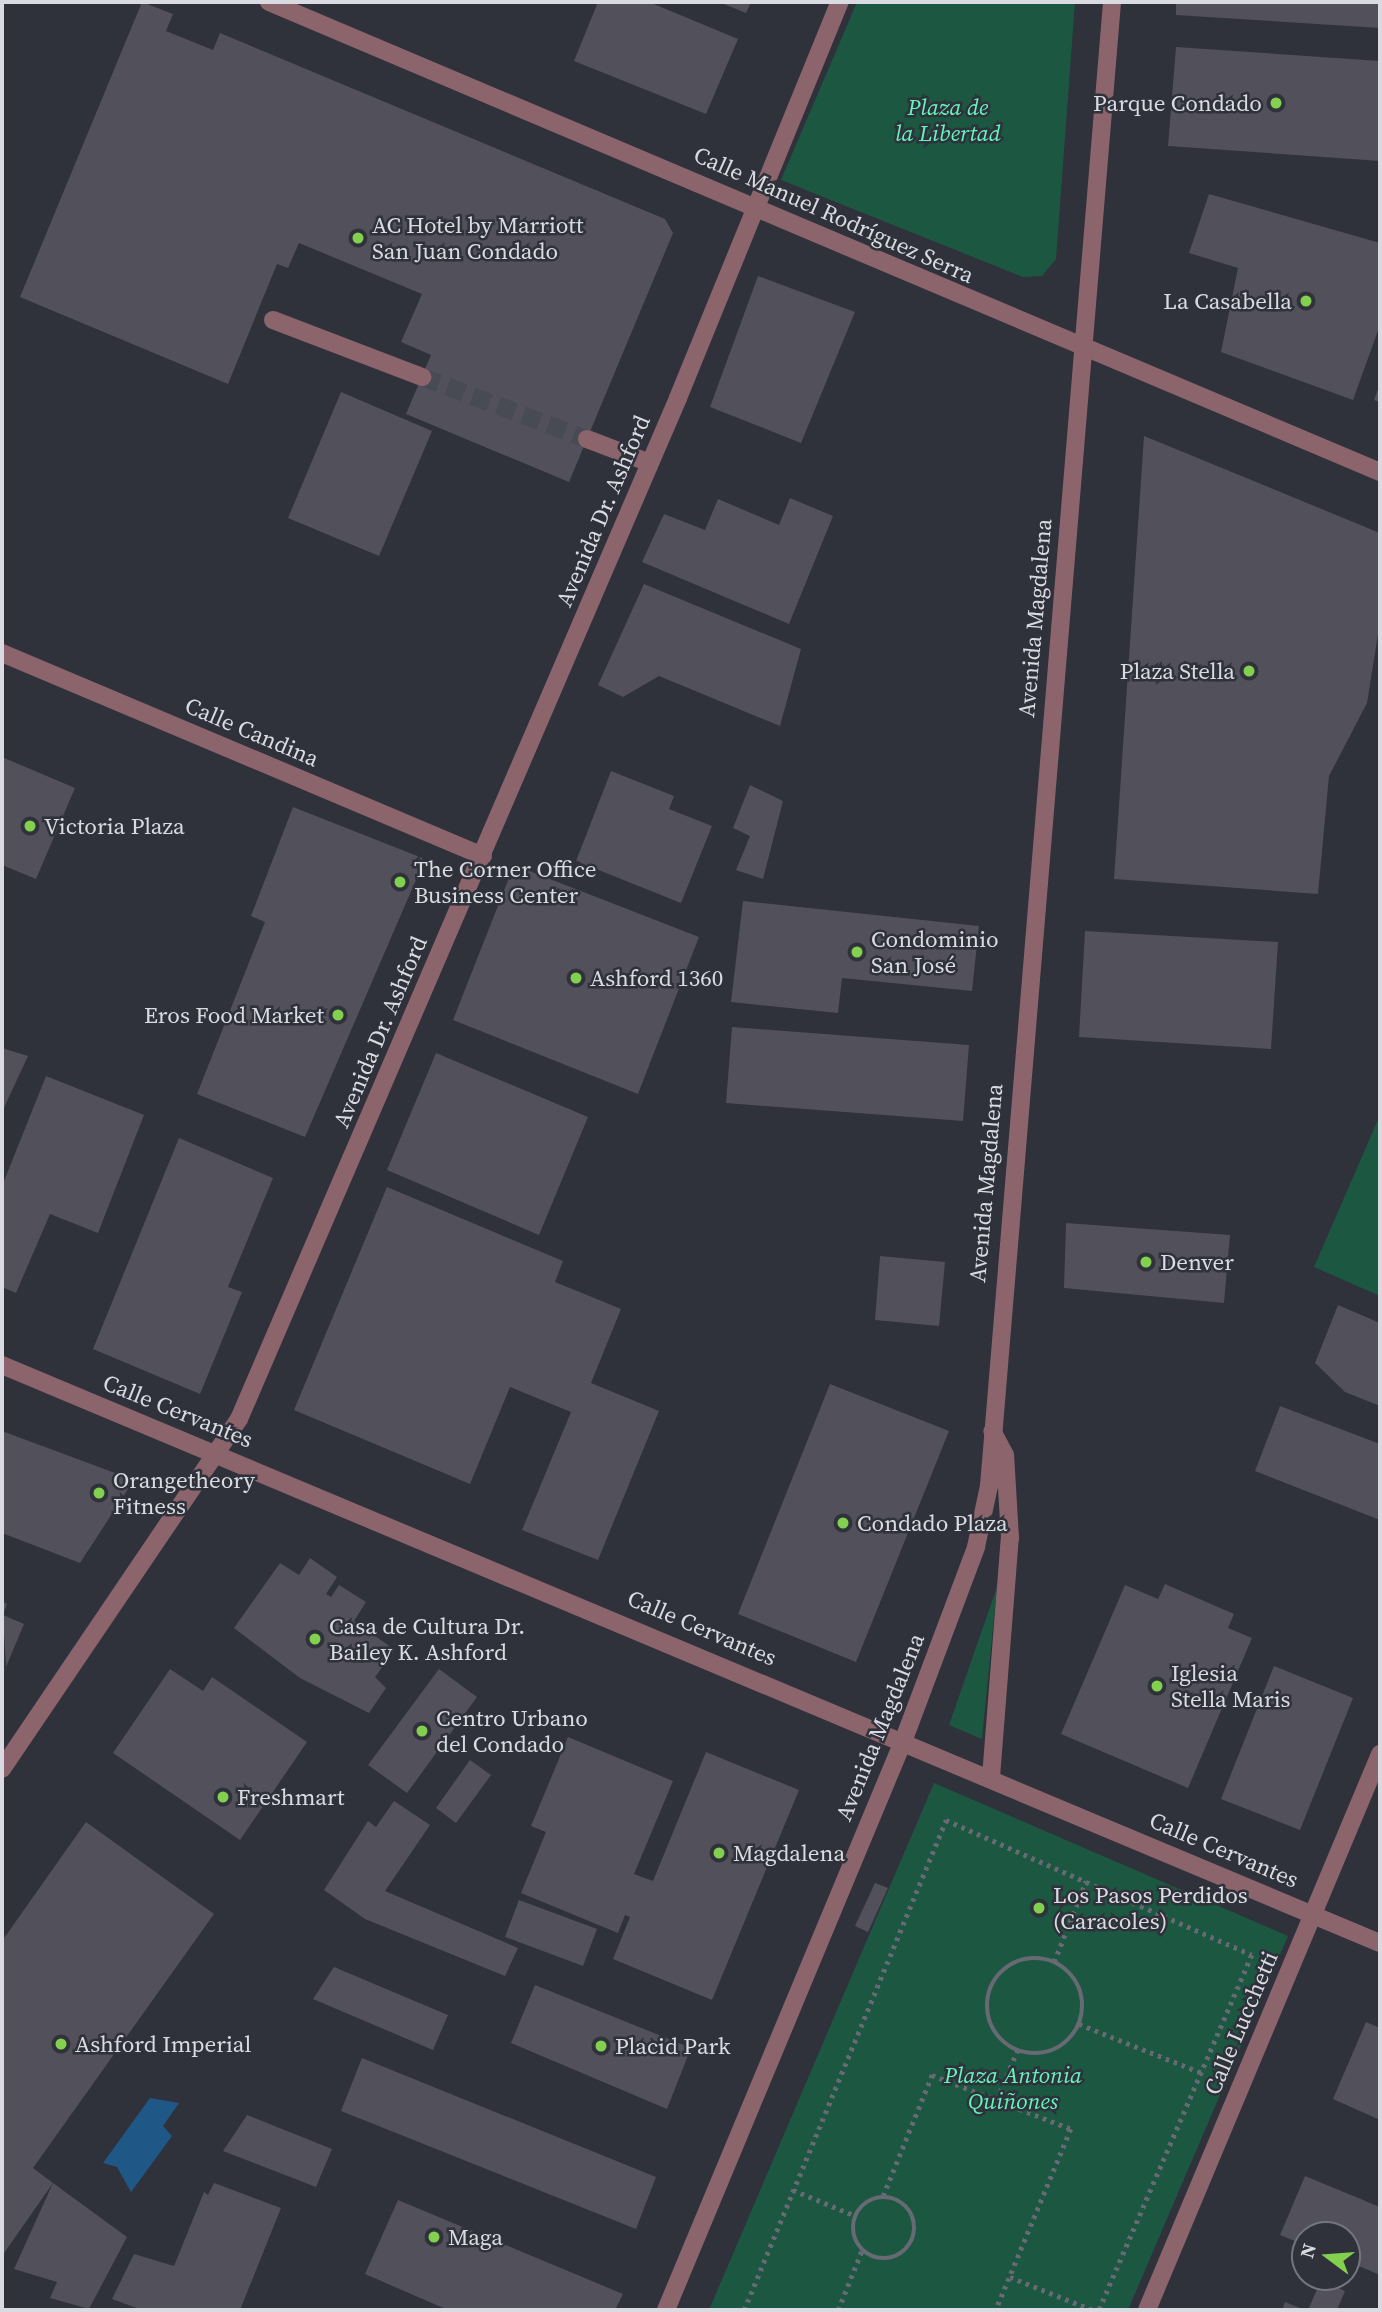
<!DOCTYPE html>
<html>
<head>
<meta charset="utf-8">
<style>
	body { margin:0 }
	#map { position:relative; width:1382px; height:2312px; overflow:hidden; background:#2f313b; font-family:"Source Serif 4",serif }
	div>[style] { position:absolute }
	[style*='--x'] { left:calc(var(--x)*1px); top:calc(var(--y)*1px); width:calc(var(--w)*1px); rotate:calc(var(--a)*1deg) }
	.green>* { inset:0; background:#1c5841 }
	.water>* { inset:0; background:#1f5886 }
	.building>* { inset:0; background:#52505b }
	.minor-tunnel>* { height:18px; margin-top:-9px; transform-origin:0; background:repeating-linear-gradient(90deg,#484a54 0 18px,transparent 0 27px) }
	.path>* { height:4.5px; margin-top:-2.25px; transform-origin:0; background:repeating-linear-gradient(90deg,#686a73 0 3.5px,transparent 0 8.5px) }
	.path>.ring { margin:-2.25px; padding:0; box-sizing:content-box; background:none; border:4.5px solid #686a73; border-radius:50% }
	.minor>* { height:18px; margin:-9px; padding:0 9px; transform-origin:9px; border-radius:9px; background:#8c646c }
	.dots>* { width:19px; height:19px; translate:-50% -50%; box-sizing:border-box; border:4px solid #2f313b; border-radius:50% }
	span { translate:-50% -50%; white-space:nowrap; text-align:center; line-height:1.15; -webkit-text-stroke:5px #2f313b; paint-order:stroke }
	.poi-label { font-size:23px; color:#d9dae2 }
	.right { translate:-100% -50%; text-align:right }
	.left { translate:0 -50%; text-align:left }
	.park-label { font-size:23px; color:#62f5bc; font-style:italic }
	.street-label { font-size:23px; color:#d9dae2 }
	.frame { position:absolute; inset:0; border:4px solid #d9dae2; pointer-events:none }
	.north { position:absolute; left:1291px; top:2221px; width:70px; height:70px; box-sizing:border-box; background:#2f313b; border:2px solid #73757e; border-radius:50%; rotate:286deg; font-size:19px; font-weight:700; line-height:28px; text-align:center; color:#d9dae2 }
	.north::after { content:''; display:block; margin:auto; width:24px; height:32px; background:#83d04e; clip-path:polygon(50% 0,100% 100%,50% 72%,0 100%) }
</style>
</head>
<body>
<div id="map">
	<div class="green">
		<div style="clip-path:polygon(857px 2px,1075px 2px,1056px 259px,1042px 276px,1023px 277px,781px 180px)"></div>
		<div style="clip-path:polygon(1380px 1115px,1380px 1296px,1314px 1267px)"></div>
		<div style="clip-path:polygon(997px 1587px,982px 1739px,949px 1725px)"></div>
		<div style="clip-path:polygon(934px 1783px,1288px 1936px,1128px 2310px,709px 2310px)"></div>
	</div>
	<div class="water">
		<div style="clip-path:polygon(150px 2098px,179px 2103px,163px 2126px,172px 2136px,131px 2192px,117px 2167px,103px 2163px)"></div>
	</div>
	<div class="building">
		<div style="clip-path:polygon(142px 2px,173px 14px,166px 31px,213px 50px,220px 33px,665px 219px,673px 233px,569px 482px,406px 414px,431px 355px,401px 342px,422px 294px,299px 243px,288px 268px,277px 264px,228px 384px,20px 297px)"></div>
		<div style="clip-path:polygon(598px 2px,649px 2px,738px 39px,706px 114px,574px 61px)"></div>
		<div style="clip-path:polygon(719px 2px,751px 2px,746px 13px)"></div>
		<div style="clip-path:polygon(1176px 2px,1380px 2px,1380px 28px,1176px 15px)"></div>
		<div style="clip-path:polygon(1176px 47px,1380px 61px,1380px 161px,1168px 146px)"></div>
		<div style="clip-path:polygon(1209px 194px,1380px 243px,1380px 325px,1353px 400px,1221px 352px,1238px 268px,1189px 253px)"></div>
		<div style="clip-path:polygon(758px 276px,855px 312px,801px 443px,710px 407px)"></div>
		<div style="clip-path:polygon(1380px 384px,1380px 402px,1374px 400px)"></div>
		<div style="clip-path:polygon(341px 392px,432px 431px,379px 556px,288px 518px)"></div>
		<div style="clip-path:polygon(1144px 436px,1380px 533px,1380px 622px,1367px 703px,1329px 776px,1318px 894px,1114px 879px)"></div>
		<div style="clip-path:polygon(790px 498px,833px 516px,789px 624px,642px 562px,664px 514px,705px 530px,718px 499px,779px 525px)"></div>
		<div style="clip-path:polygon(644px 584px,801px 649px,780px 726px,659px 676px,623px 697px,598px 685px)"></div>
		<div style="clip-path:polygon(2px 757px,75px 788px,36px 879px,2px 865px)"></div>
		<div style="clip-path:polygon(611px 771px,674px 796px,669px 809px,712px 826px,681px 903px,576px 861px)"></div>
		<div style="clip-path:polygon(750px 785px,783px 801px,763px 879px,736px 870px,750px 836px,733px 828px)"></div>
		<div style="clip-path:polygon(293px 807px,425px 859px,305px 1137px,197px 1094px,265px 922px,251px 916px)"></div>
		<div style="clip-path:polygon(514px 865px,699px 937px,638px 1094px,453px 1020px)"></div>
		<div style="clip-path:polygon(743px 901px,979px 926px,972px 991px,842px 978px,838px 1013px,731px 1002px)"></div>
		<div style="clip-path:polygon(1085px 931px,1278px 942px,1271px 1049px,1079px 1037px)"></div>
		<div style="clip-path:polygon(732px 1027px,969px 1045px,963px 1121px,726px 1103px)"></div>
		<div style="clip-path:polygon(2px 1048px,28px 1056px,2px 1112px)"></div>
		<div style="clip-path:polygon(436px 1053px,588px 1117px,539px 1235px,387px 1170px)"></div>
		<div style="clip-path:polygon(46px 1076px,144px 1115px,98px 1233px,50px 1214px,16px 1293px,2px 1287px,2px 1186px)"></div>
		<div style="clip-path:polygon(179px 1138px,273px 1178px,228px 1287px,242px 1292px,200px 1394px,93px 1349px)"></div>
		<div style="clip-path:polygon(387px 1187px,563px 1261px,555px 1282px,621px 1309px,591px 1383px,659px 1411px,598px 1560px,522px 1530px,571px 1412px,510px 1387px,470px 1484px,294px 1410px)"></div>
		<div style="clip-path:polygon(1066px 1223px,1230px 1235px,1224px 1303px,1064px 1288px)"></div>
		<div style="clip-path:polygon(880px 1256px,945px 1262px,939px 1326px,875px 1320px)"></div>
		<div style="clip-path:polygon(1338px 1305px,1380px 1323px,1380px 1406px,1345px 1392px,1315px 1363px)"></div>
		<div style="clip-path:polygon(830px 1384px,949px 1431px,856px 1662px,738px 1614px)"></div>
		<div style="clip-path:polygon(1280px 1406px,1380px 1444px,1380px 1520px,1255px 1471px)"></div>
		<div style="clip-path:polygon(2px 1431px,134px 1480px,80px 1563px,2px 1533px)"></div>
		<div style="clip-path:polygon(310px 1558px,337px 1577px,326px 1594px,331px 1597px,339px 1585px,366px 1602px,354px 1621px,395px 1650px,375px 1677px,386px 1688px,369px 1713px,300px 1678px,234px 1628px,280px 1563px,299px 1575px)"></div>
		<div style="clip-path:polygon(1165px 1584px,1234px 1614px,1228px 1628px,1252px 1638px,1188px 1788px,1061px 1734px,1125px 1585px,1158px 1599px)"></div>
		<div style="clip-path:polygon(2px 1601px,7px 1604px,3px 1615px,24px 1624px,6px 1667px)"></div>
		<div style="clip-path:polygon(1274px 1666px,1353px 1698px,1300px 1830px,1221px 1799px)"></div>
		<div style="clip-path:polygon(170px 1669px,203px 1691px,212px 1677px,307px 1742px,240px 1840px,113px 1753px)"></div>
		<div style="clip-path:polygon(439px 1669px,477px 1697px,407px 1793px,368px 1765px)"></div>
		<div style="clip-path:polygon(568px 1737px,673px 1781px,634px 1874px,653px 1881px,706px 1752px,799px 1790px,712px 2000px,613px 1959px,630px 1917px,625px 1915px,618px 1933px,521px 1893px,546px 1832px,531px 1826px)"></div>
		<div style="clip-path:polygon(470px 1760px,491px 1775px,456px 1823px,436px 1808px)"></div>
		<div style="clip-path:polygon(394px 1801px,430px 1825px,385px 1891px,518px 1948px,505px 1976px,365px 1919px,324px 1890px,368px 1821px,376px 1827px)"></div>
		<div style="clip-path:polygon(86px 1822px,214px 1914px,33px 2168px,53px 2183px,2px 2256px,2px 1941px)"></div>
		<div style="clip-path:polygon(875px 1883px,888px 1888px,868px 1932px,855px 1926px)"></div>
		<div style="clip-path:polygon(519px 1900px,597px 1929px,583px 1966px,505px 1937px)"></div>
		<div style="clip-path:polygon(334px 1967px,448px 2015px,433px 2050px,313px 1999px)"></div>
		<div style="clip-path:polygon(535px 1985px,691px 2048px,667px 2109px,511px 2043px)"></div>
		<div style="clip-path:polygon(1366px 2022px,1380px 2028px,1380px 2120px,1333px 2099px)"></div>
		<div style="clip-path:polygon(362px 2058px,656px 2177px,636px 2229px,341px 2111px)"></div>
		<div style="clip-path:polygon(247px 2115px,332px 2149px,316px 2187px,223px 2151px)"></div>
		<div style="clip-path:polygon(1305px 2176px,1380px 2207px,1380px 2275px,1347px 2261px,1347px 2235px,1305px 2235px,1305px 2245px,1280px 2235px)"></div>
		<div style="clip-path:polygon(53px 2183px,127px 2237px,89px 2309px,50px 2298px,57px 2282px,14px 2269px)"></div>
		<div style="clip-path:polygon(214px 2183px,281px 2208px,240px 2310px,142px 2310px,112px 2299px,134px 2254px,174px 2266px,204px 2192px,208px 2195px)"></div>
		<div style="clip-path:polygon(398px 2200px,623px 2294px,615px 2310px,448px 2310px,365px 2274px)"></div>
		<div style="clip-path:polygon(1321px 2280px,1345px 2291px,1337px 2310px,1308px 2310px)"></div>
		<div style="clip-path:polygon(1285px 2302px,1305px 2310px,1282px 2310px)"></div>
	</div>
	<div class="minor-tunnel">
		<div style="--x:422;--y:377;--w:176;--a:20.6"></div>
	</div>
	<div class="path">
		<div class="ring" style="left:987px;top:1958px;width:91.5px;height:91.5px"></div>
		<div style="--x:1054;--y:1962;--w:87;--a:-68.4"></div>
		<div style="--x:1079;--y:2024;--w:132;--a:21.7"></div>
		<div style="--x:997;--y:2100;--w:53;--a:-67.8"></div>
		<div style="--x:793;--y:2190;--w:68;--a:22.4"></div>
		<div style="--x:883;--y:2196;--w:131;--a:-68"></div>
		<div style="--x:932;--y:2075;--w:149;--a:21.2"></div>
		<div style="--x:1071;--y:2129;--w:196;--a:112.5"></div>
		<div class="ring" style="left:853px;top:2197px;width:57.5px;height:57.5px"></div>
		<div style="--x:1010;--y:2277;--w:89;--a:21.7"></div>
		<div style="--x:744;--y:2310;--w:530;--a:-67.6"></div>
		<div style="--x:946;--y:1820;--w:334;--a:23.8"></div>
		<div style="--x:1252;--y:1955;--w:387;--a:113.3"></div>
		<div style="--x:838;--y:2310;--w:65;--a:-68.2"></div>
	</div>
	<div class="minor">
		<div style="--x:269;--y:2;--w:1206;--a:22.93"></div>
		<div style="--x:273;--y:320;--w:160;--a:20.9"></div>
		<div style="--x:587;--y:439;--w:67;--a:20.9"></div>
		<div style="--x:2;--y:653;--w:522;--a:22.88"></div>
		<div style="--x:2;--y:1365;--w:1494;--a:22.76"></div>
		<div style="--x:2;--y:1769;--w:423;--a:-55.9"></div>
		<div style="--x:239;--y:1419;--w:1111;--a:-66.73"></div>
		<div style="--x:678;--y:398;--w:428;--a:-67.8"></div>
		<div style="--x:991;--y:1777;--w:240;--a:-85.5"></div>
		<div style="--x:1010;--y:1538;--w:83;--a:-93.4"></div>
		<div style="--x:1005;--y:1455;--w:27;--a:-118"></div>
		<div style="--x:666;--y:2310;--w:619;--a:-67.37"></div>
		<div style="--x:904;--y:1739;--w:205;--a:-69.4"></div>
		<div style="--x:976;--y:1547;--w:62;--a:-78"></div>
		<div style="--x:989;--y:1486;--w:1489;--a:-85.26"></div>
		<div style="--x:1147;--y:2310;--w:603;--a:-67.26"></div>
	</div>
	<div class="dots">
		<div style="left:1276px;top:103px;background:#83d04e"></div>
		<div style="left:358px;top:238px;background:#83d04e"></div>
		<div style="left:1306px;top:301px;background:#83d04e"></div>
		<div style="left:1249px;top:671px;background:#83d04e"></div>
		<div style="left:30px;top:826px;background:#83d04e"></div>
		<div style="left:400px;top:882px;background:#83d04e"></div>
		<div style="left:857px;top:952px;background:#83d04e"></div>
		<div style="left:576px;top:978px;background:#83d04e"></div>
		<div style="left:338px;top:1015px;background:#83d04e"></div>
		<div style="left:1146px;top:1262px;background:#83d04e"></div>
		<div style="left:99px;top:1493px;background:#83d04e"></div>
		<div style="left:843px;top:1523px;background:#83d04e"></div>
		<div style="left:315px;top:1639px;background:#83d04e"></div>
		<div style="left:1157px;top:1686px;background:#83d04e"></div>
		<div style="left:422px;top:1731px;background:#83d04e"></div>
		<div style="left:223px;top:1797px;background:#83d04e"></div>
		<div style="left:719px;top:1853px;background:#83d04e"></div>
		<div style="left:1039px;top:1908px;background:#83d04e"></div>
		<div style="left:61px;top:2044px;background:#83d04e"></div>
		<div style="left:601px;top:2046px;background:#83d04e"></div>
		<div style="left:434px;top:2237px;background:#83d04e"></div>
	</div>
	<div class="poi-label">
		<span class="right" style="left:1262px;top:103px">Parque Condado</span>
		<span class="left" style="left:372px;top:238px">AC Hotel by Marriott<br>San Juan Condado</span>
		<span class="right" style="left:1292px;top:301px">La Casabella</span>
		<span class="right" style="left:1235px;top:671px">Plaza Stella</span>
		<span class="left" style="left:44px;top:826px">Victoria Plaza</span>
		<span class="left" style="left:414px;top:882px">The Corner Office<br>Business Center</span>
		<span class="left" style="left:871px;top:952px">Condominio<br>San José</span>
		<span class="left" style="left:590px;top:978px">Ashford 1360</span>
		<span class="right" style="left:324px;top:1015px">Eros Food Market</span>
		<span class="left" style="left:1160px;top:1262px">Denver</span>
		<span class="left" style="left:113px;top:1493px">Orangetheory<br>Fitness</span>
		<span class="left" style="left:857px;top:1523px">Condado Plaza</span>
		<span class="left" style="left:329px;top:1639px">Casa de Cultura Dr.<br>Bailey K. Ashford</span>
		<span class="left" style="left:1171px;top:1686px">Iglesia<br>Stella Maris</span>
		<span class="left" style="left:436px;top:1731px">Centro Urbano<br>del Condado</span>
		<span class="left" style="left:237px;top:1797px">Freshmart</span>
		<span class="left" style="left:733px;top:1853px">Magdalena</span>
		<span class="left" style="left:1053px;top:1908px">Los Pasos Perdidos<br>(Caracoles)</span>
		<span class="left" style="left:75px;top:2044px">Ashford Imperial</span>
		<span class="left" style="left:615px;top:2046px">Placid Park</span>
		<span class="left" style="left:448px;top:2237px">Maga</span>
	</div>
	<div class="park-label">
		<span style="left:948px;top:120px">Plaza de<br>la Libertad</span>
		<span style="left:1013px;top:2088px">Plaza Antonia<br>Quiñones</span>
	</div>
	<div class="street-label">
		<span style="left:834px;top:215px;rotate:24deg">Calle Manuel Rodríguez Serra</span>
		<span style="left:603px;top:511px;rotate:-67deg">Avenida Dr. Ashford</span>
		<span style="left:1035px;top:618px;rotate:-85deg">Avenida Magdalena</span>
		<span style="left:252px;top:732px;rotate:23deg">Calle Candina</span>
		<span style="left:380px;top:1032px;rotate:-67deg">Avenida Dr. Ashford</span>
		<span style="left:986px;top:1183px;rotate:-85deg">Avenida Magdalena</span>
		<span style="left:178px;top:1411px;rotate:22deg">Calle Cervantes</span>
		<span style="left:702px;top:1628px;rotate:23deg">Calle Cervantes</span>
		<span style="left:880px;top:1727px;rotate:-68deg">Avenida Magdalena</span>
		<span style="left:1224px;top:1850px;rotate:23deg">Calle Cervantes</span>
		<span style="left:1241px;top:2023px;rotate:-67deg">Calle Lucchetti</span>
	</div>
	<div class="frame"></div>
	<div class="north">N</div>
</div>
</body>
</html>
